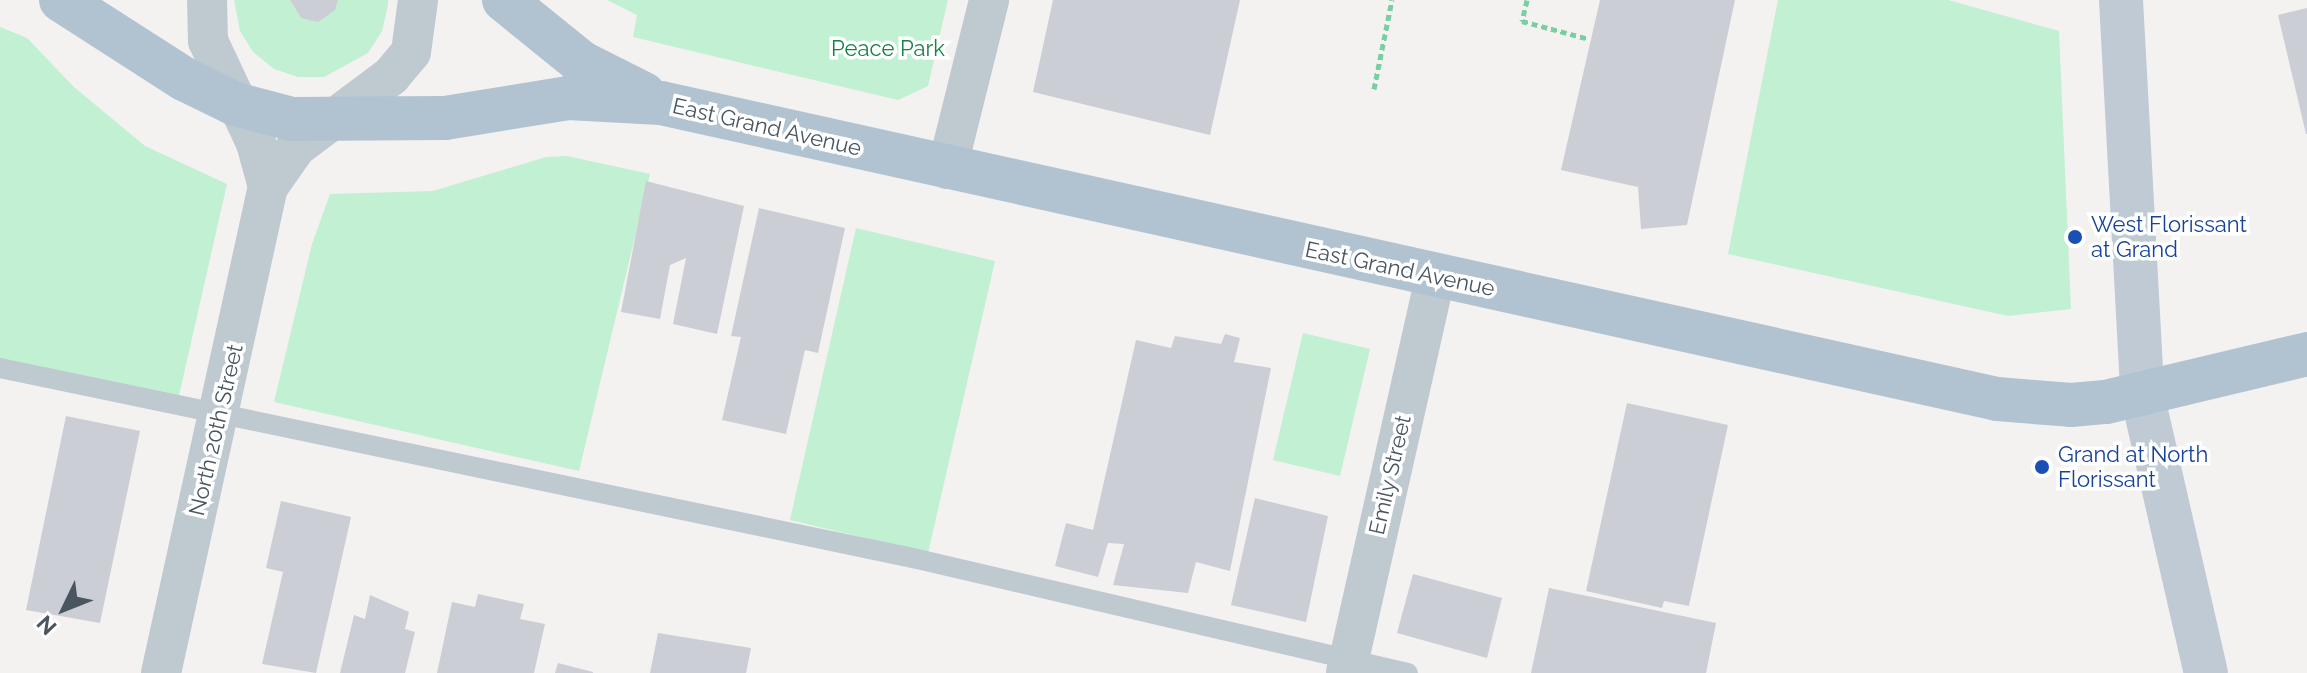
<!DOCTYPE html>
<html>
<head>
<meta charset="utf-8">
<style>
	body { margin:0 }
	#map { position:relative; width:2307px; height:673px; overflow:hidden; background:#f4f1f1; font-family:Raleway,sans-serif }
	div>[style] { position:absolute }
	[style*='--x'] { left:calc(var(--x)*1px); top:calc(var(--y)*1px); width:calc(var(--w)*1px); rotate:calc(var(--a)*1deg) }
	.green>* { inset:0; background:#c1f0d2 }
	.building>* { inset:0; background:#cbced4 }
	.path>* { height:5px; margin-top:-2.5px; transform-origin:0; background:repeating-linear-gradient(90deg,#78cfa1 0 6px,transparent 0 10px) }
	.service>* { height:20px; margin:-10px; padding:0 10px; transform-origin:10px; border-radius:10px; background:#bfc9d0 }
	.minor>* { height:40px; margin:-20px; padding:0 20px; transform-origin:20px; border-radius:20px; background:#bfc9d0 }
	.secondary>* { height:44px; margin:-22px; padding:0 22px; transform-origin:22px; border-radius:22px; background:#bfcad5 }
	.primary>* { height:44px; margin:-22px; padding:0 22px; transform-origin:22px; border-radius:22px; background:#b1c2d0 }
	.dots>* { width:22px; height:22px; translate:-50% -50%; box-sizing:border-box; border:4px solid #fff; border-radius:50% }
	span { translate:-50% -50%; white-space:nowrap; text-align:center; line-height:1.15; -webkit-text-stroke:7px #fff; paint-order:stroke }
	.park-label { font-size:22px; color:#17834a }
	.street-label { font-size:22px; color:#49555f }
	.transit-label { font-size:22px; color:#164399 }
	.left { translate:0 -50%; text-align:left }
	.north { position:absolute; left:24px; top:569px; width:80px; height:80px; -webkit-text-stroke:6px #fff; paint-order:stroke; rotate:227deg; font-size:22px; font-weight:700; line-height:32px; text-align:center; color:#49555f }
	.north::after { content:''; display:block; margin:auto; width:28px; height:36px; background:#49555f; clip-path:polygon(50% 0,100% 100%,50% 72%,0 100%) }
</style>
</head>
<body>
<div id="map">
	<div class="green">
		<div style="clip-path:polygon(234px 0,290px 0,301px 18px,338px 0,388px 0,388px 5px,382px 31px,368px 53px,324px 77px,298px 77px,274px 69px,253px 52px,240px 31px)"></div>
		<div style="clip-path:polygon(607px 0,948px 0,928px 86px,898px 100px,633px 37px,637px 15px)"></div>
		<div style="clip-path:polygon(1778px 0,1948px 0,2059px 31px,2071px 309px,2008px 316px,1728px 254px)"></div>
		<div style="clip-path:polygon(0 27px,27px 38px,74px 87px,145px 146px,227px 184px,178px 400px,0 360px)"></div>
		<div style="clip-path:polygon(567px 156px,650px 174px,579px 471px,274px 402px,312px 244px,330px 194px,433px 191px,546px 157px)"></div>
		<div style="clip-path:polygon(856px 228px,995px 261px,928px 553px,790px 520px)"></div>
		<div style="clip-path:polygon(1303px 333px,1370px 349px,1340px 476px,1273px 460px)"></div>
	</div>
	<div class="building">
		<div style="clip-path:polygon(290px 0,338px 0,335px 10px,318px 22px,301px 18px)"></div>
		<div style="clip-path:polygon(1053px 0,1240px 0,1210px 135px,1033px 92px)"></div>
		<div style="clip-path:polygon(1600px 0,1735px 0,1687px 225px,1641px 229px,1638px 187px,1561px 170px)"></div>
		<div style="clip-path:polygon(2307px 8px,2307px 134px,2306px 134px,2278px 15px)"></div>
		<div style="clip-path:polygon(646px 181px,744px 206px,717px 334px,673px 324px,686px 258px,670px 265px,660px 319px,621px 312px)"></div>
		<div style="clip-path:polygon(759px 208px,845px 228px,818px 353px,805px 350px,786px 434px,722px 420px,741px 337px,731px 336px)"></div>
		<div style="clip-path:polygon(1225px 334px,1240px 338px,1234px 362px,1271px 368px,1230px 571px,1196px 562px,1188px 593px,1113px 585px,1124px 544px,1108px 543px,1098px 577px,1055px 566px,1066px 523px,1093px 530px,1136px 340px,1171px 348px,1175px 336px,1221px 344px)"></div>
		<div style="clip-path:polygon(1627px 403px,1728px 425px,1689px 606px,1664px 601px,1662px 608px,1586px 591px)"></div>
		<div style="clip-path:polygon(66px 416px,140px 431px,100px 623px,26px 610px)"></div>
		<div style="clip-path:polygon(1255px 498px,1328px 516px,1306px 622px,1231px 605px)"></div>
		<div style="clip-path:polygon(281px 501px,351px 517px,316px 673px,262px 664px,283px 572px,266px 568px)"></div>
		<div style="clip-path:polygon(1413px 574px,1502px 598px,1487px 658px,1397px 633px)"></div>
		<div style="clip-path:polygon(1549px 588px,1716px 623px,1706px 673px,1531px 673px)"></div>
		<div style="clip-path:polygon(478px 594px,524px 604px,520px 619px,545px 624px,534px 673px,437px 673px,452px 602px,475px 607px)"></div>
		<div style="clip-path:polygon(370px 595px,409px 612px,405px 629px,415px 632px,405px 673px,340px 673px,354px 615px,365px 619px)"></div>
		<div style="clip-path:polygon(658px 633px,751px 648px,746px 673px,650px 673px)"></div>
		<div style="clip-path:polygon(558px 663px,593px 672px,593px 673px,555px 673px)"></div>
	</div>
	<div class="path">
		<div style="--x:1527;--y:0;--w:22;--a:103"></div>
		<div style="--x:1522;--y:21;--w:69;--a:15"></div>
		<div style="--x:1374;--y:89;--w:91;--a:-78.6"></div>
	</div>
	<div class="service">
		<div style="--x:0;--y:368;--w:933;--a:11.76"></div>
		<div style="--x:913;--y:558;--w:508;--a:13.08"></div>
	</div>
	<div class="minor">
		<div style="--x:207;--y:0;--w:41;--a:88.6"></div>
		<div style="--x:208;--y:41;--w:113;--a:64.8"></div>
		<div style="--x:256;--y:143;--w:46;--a:74.7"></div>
		<div style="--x:947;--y:169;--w:174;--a:-76"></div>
		<div style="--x:161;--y:673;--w:498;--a:-77.6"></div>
		<div style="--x:268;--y:187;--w:49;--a:-55"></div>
		<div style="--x:296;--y:147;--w:119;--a:-36.8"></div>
		<div style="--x:391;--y:76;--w:31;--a:-50"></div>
		<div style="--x:411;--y:52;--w:52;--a:-82.3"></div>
		<div style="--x:1346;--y:673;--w:406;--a:-77.3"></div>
	</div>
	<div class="secondary">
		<div style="--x:2121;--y:0;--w:395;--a:86.9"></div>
		<div style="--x:2142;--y:394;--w:286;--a:77.1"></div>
	</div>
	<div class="primary">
		<div style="--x:61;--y:0;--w:146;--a:32.7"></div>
		<div style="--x:184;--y:79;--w:57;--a:26.1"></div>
		<div style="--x:235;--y:104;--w:59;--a:14.7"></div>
		<div style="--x:292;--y:119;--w:153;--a:-0.4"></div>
		<div style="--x:445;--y:118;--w:125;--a:-9.2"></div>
		<div style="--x:568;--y:98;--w:93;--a:3.1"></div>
		<div style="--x:661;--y:103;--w:1368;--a:12.49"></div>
		<div style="--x:1997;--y:399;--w:74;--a:4.6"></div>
		<div style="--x:2071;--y:405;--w:35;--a:-5"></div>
		<div style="--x:2106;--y:402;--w:207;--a:-13.4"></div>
		<div style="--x:504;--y:0;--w:100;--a:38.9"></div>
		<div style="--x:582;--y:63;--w:69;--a:26.6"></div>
	</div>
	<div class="dots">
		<div style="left:2075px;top:237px;background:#1a4fb4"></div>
		<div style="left:2042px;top:467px;background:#1a4fb4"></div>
	</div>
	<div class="park-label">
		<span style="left:888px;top:49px">Peace Park</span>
	</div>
	<div class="street-label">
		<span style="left:767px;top:127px;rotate:13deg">East Grand Avenue</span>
		<span style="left:1400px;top:269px;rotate:12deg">East Grand Avenue</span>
		<span style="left:216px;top:430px;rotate:-77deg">North 20th Street</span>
		<span style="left:1390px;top:475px;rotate:-77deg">Emily Street</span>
	</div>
	<div class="transit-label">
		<span class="left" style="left:2091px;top:237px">West Florissant<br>at Grand</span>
		<span class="left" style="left:2058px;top:467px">Grand at North<br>Florissant</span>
	</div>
	<div class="north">N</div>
</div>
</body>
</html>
